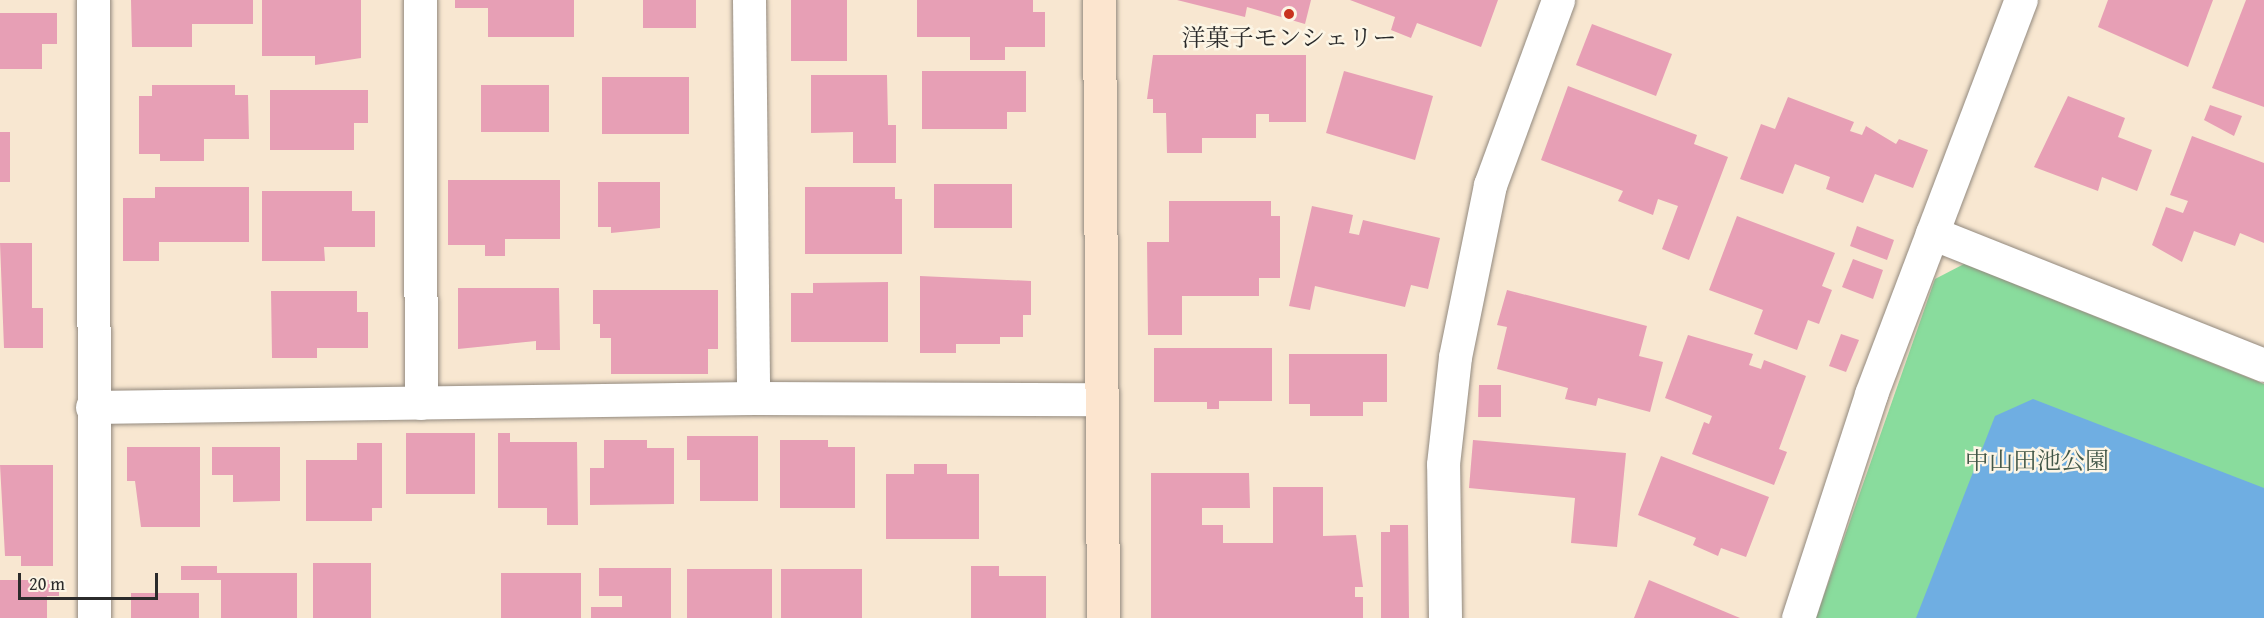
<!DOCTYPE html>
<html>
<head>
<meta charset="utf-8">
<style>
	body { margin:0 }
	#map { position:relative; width:2264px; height:618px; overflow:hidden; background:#f8e7d1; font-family:"Gentium Book Plus","Noto Serif JP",serif }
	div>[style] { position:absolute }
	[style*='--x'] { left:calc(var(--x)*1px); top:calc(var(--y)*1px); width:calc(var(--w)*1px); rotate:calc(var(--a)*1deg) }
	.green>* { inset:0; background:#89dc9d }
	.water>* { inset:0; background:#6faee2 }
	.building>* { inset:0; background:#e79fb5 }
	.roads { filter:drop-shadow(0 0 2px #92897e) drop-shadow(0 0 2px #92897e) }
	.street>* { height:33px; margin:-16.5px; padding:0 16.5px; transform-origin:16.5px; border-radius:16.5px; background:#fff }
	.secondary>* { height:33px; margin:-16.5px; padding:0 16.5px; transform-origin:16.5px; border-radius:16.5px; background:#fce5cf }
	.dots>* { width:16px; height:16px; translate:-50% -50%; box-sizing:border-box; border:3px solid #fcf5e5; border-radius:50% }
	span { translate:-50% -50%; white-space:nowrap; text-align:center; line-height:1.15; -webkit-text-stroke:5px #fcf5e5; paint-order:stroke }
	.poi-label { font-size:24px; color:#2b2b2b }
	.park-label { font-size:24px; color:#425748 }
	.scale { position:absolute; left:18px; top:573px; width:140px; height:27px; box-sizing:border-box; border:3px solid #2b2b2b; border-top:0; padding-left:8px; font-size:18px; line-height:21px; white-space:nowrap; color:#2b2b2b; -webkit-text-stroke:4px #fcf5e5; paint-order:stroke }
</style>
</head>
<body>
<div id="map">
	<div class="green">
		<div style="clip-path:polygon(1964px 264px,2264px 384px,2264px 618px,1816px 618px,1935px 279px)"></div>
	</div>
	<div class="water">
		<div style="clip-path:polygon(2033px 399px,2264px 488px,2264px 618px,1916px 618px,1995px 416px)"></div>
	</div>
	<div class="building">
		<div style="clip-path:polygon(131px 0,253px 0,253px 24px,192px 24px,192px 47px,132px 47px)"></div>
		<div style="clip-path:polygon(262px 0,361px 0,361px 58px,315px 65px,315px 56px,262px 56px)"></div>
		<div style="clip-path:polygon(455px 0,574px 0,574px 37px,488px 37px,488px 8px,455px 8px)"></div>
		<div style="clip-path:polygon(643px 0,696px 0,696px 28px,643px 28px)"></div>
		<div style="clip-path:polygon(791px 0,847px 0,847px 61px,791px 61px)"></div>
		<div style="clip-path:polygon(917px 0,1033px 0,1033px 12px,1045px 12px,1045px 47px,1005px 47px,1005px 60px,970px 60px,970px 37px,917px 37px)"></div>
		<div style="clip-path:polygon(1177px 0,1311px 0,1305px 24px,1247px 7px,1245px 17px)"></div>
		<div style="clip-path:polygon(1350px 0,1498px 0,1481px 47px,1417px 23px,1411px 38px,1391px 30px,1395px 17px)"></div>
		<div style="clip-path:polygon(2108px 0,2213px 0,2188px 67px,2098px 27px)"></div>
		<div style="clip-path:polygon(2246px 0,2264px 0,2264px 107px,2212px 88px)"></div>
		<div style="clip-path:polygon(0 13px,57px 13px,57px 44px,42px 44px,42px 69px,0 69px)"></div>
		<div style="clip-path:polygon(1592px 24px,1672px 54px,1656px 96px,1576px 65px)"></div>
		<div style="clip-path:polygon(1153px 55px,1306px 55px,1306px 122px,1269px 122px,1269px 114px,1256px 114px,1256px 138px,1202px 138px,1202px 153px,1167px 153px,1166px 113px,1153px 113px,1153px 99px,1147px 99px)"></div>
		<div style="clip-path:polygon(922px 71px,1026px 71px,1026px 112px,1007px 112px,1007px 129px,922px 129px)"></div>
		<div style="clip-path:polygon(1344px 71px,1433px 96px,1415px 160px,1326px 133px)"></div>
		<div style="clip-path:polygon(811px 75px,887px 75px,888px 125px,896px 125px,896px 163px,853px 163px,853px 132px,811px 133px)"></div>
		<div style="clip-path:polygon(602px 77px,689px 77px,689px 134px,602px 134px)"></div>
		<div style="clip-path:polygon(152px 85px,235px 85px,235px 95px,248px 95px,249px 139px,204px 139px,204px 161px,160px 161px,160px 154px,139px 154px,139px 96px,152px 96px)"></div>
		<div style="clip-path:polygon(481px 85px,549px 85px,549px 132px,481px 132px)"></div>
		<div style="clip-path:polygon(1568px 86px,1697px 135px,1694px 144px,1728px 157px,1689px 260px,1662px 249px,1678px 206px,1658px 199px,1653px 215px,1618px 201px,1623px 191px,1541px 160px)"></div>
		<div style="clip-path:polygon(270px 90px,368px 90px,368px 123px,354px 123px,354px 150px,270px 150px)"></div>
		<div style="clip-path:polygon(2068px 96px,2125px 118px,2118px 137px,2152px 150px,2137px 191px,2102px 177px,2098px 191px,2034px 167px)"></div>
		<div style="clip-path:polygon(1788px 97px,1854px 122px,1850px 131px,1862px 135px,1866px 126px,1896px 144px,1899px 139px,1928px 150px,1913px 188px,1875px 174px,1863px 203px,1826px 189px,1830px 177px,1795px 164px,1783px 194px,1740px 179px,1761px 124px,1775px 129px)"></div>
		<div style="clip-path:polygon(2210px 105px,2242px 116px,2234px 136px,2204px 120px)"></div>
		<div style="clip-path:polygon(0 132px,10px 132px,10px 182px,0 182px)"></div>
		<div style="clip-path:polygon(2192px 136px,2264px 163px,2264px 243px,2240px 233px,2235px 246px,2194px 231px,2182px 262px,2152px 245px,2166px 207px,2183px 213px,2188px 201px,2170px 195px)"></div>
		<div style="clip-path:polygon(448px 180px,560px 180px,560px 239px,505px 239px,505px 256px,485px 256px,485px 245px,448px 245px)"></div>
		<div style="clip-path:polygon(598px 182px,660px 182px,660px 228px,611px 233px,611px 227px,598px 227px)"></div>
		<div style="clip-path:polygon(934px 184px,1012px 184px,1012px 228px,934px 228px)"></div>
		<div style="clip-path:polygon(155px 187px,249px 187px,249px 242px,159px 242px,159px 261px,123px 261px,123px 198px,155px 198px)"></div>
		<div style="clip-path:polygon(805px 187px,895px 187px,895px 199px,902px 199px,902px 254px,805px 254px)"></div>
		<div style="clip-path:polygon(262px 191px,352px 191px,352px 211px,375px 211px,375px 247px,324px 247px,325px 261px,262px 261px)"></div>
		<div style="clip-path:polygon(1169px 201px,1271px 201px,1271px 216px,1280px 216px,1280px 278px,1259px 278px,1259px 296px,1182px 296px,1182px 335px,1148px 335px,1147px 242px,1169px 242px)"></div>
		<div style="clip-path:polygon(1312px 206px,1353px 215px,1349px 233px,1359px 235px,1363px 220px,1440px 238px,1428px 289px,1411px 285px,1405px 307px,1315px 286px,1310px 310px,1289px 306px)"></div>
		<div style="clip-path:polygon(1737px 216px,1835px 253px,1822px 286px,1832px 290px,1819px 324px,1808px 320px,1797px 350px,1754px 334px,1763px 310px,1709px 290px)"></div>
		<div style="clip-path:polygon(1857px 226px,1894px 240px,1887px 260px,1850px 246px)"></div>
		<div style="clip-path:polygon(0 243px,32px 243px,32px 308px,43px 308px,43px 348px,4px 348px)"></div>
		<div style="clip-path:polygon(1853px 259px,1883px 270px,1873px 299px,1842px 287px)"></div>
		<div style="clip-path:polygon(920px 276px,1031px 281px,1031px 315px,1023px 315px,1023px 337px,1000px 337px,1000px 344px,956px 344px,956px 353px,920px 353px)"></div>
		<div style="clip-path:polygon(888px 282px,888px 342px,791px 342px,791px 293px,813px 293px,813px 283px)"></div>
		<div style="clip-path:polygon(458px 288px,559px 288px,560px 350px,536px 350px,536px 341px,458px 349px)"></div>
		<div style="clip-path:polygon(593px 290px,718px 290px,718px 349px,708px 349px,708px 374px,611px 374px,611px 338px,600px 338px,600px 324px,593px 324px)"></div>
		<div style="clip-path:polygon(1507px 290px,1647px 326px,1639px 356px,1663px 362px,1650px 412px,1598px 398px,1596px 406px,1565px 399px,1568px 388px,1497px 369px,1507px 327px,1497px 325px)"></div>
		<div style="clip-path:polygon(271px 291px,357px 291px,357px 312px,368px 312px,368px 348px,317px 348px,317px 358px,272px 358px)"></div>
		<div style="clip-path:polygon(1841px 334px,1859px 340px,1846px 372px,1829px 366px)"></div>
		<div style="clip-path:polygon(1688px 335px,1753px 354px,1749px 365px,1761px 369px,1764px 360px,1806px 376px,1779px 449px,1787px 452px,1774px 485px,1692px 454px,1704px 422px,1709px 424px,1712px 416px,1665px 398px)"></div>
		<div style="clip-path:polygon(1154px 348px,1272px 348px,1272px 401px,1219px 401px,1219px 409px,1207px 409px,1207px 402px,1154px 402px)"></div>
		<div style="clip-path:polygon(1289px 354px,1387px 354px,1387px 402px,1363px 402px,1363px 416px,1310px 416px,1310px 404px,1289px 404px)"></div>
		<div style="clip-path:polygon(1479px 385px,1501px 385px,1501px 417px,1478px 417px)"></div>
		<div style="clip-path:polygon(406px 433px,475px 433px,475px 494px,406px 494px)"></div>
		<div style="clip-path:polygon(498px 433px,510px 433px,510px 442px,577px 442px,578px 525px,547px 525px,547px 508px,498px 508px)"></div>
		<div style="clip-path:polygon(687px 436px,758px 436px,758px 501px,700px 501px,700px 460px,687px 460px)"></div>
		<div style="clip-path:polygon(604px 440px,647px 440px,647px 448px,674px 448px,674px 504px,590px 505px,590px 468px,604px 468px)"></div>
		<div style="clip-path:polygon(780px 440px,828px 440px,828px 447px,855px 447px,855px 508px,780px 508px)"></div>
		<div style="clip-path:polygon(1473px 440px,1626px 453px,1617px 547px,1571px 543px,1575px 498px,1469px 488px)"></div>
		<div style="clip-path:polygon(357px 443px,382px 443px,382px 508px,372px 508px,372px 521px,306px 521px,306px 460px,357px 460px)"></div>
		<div style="clip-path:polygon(127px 447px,200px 447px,200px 527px,141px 527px,135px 481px,127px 481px)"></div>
		<div style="clip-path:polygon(212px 447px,280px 447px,280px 501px,233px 502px,233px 475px,212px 475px)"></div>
		<div style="clip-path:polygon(1661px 456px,1769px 497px,1746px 557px,1721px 548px,1718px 556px,1693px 545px,1696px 538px,1638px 515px)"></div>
		<div style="clip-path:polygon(914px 464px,947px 464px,947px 474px,979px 474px,979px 539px,886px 539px,886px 474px,914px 474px)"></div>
		<div style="clip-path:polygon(0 465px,53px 465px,53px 566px,21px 566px,21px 556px,5px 556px)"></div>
		<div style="clip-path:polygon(1151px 473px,1249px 473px,1250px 508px,1202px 508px,1202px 525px,1223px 525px,1223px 543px,1273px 543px,1273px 487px,1323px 487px,1323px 536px,1356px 535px,1363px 587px,1355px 587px,1355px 597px,1363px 597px,1363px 618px,1151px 618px)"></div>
		<div style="clip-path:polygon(1390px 525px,1408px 525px,1409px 618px,1381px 618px,1381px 532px,1390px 532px)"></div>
		<div style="clip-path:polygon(313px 563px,371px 563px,371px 618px,313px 618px)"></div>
		<div style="clip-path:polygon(181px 566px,217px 566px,217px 573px,297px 573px,297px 618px,221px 618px,221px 580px,181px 580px)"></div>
		<div style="clip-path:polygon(971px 566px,999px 566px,999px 576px,1046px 576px,1046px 618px,971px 618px)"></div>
		<div style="clip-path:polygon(599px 568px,671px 568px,671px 618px,591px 618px,591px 607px,622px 607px,622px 596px,599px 596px)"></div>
		<div style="clip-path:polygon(687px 569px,772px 569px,772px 618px,687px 618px)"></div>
		<div style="clip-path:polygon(781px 569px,862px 569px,862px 618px,781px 618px)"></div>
		<div style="clip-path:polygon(501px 573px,581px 573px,581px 618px,501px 618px)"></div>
		<div style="clip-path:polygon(0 580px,59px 580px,59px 596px,47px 596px,47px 618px,0 618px)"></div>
		<div style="clip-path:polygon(1649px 580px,1740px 618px,1634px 618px)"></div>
		<div style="clip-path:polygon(131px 593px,199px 593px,199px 618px,131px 618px)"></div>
	</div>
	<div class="roads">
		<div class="street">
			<div style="--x:93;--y:0;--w:618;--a:89.91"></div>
			<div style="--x:420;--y:0;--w:403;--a:89.9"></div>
			<div style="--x:749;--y:0;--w:398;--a:89.4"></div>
			<div style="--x:1932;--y:233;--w:357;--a:21.7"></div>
			<div style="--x:92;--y:407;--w:661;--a:-0.78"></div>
			<div style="--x:753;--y:398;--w:348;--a:0.2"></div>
			<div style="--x:1445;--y:618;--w:154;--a:-90.7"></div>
			<div style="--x:1443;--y:464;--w:108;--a:-83.6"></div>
			<div style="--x:1455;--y:357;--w:176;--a:-78.5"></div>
			<div style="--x:1490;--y:185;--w:197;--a:-69.8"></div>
			<div style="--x:1798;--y:618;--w:236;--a:-71.9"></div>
			<div style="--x:1871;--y:394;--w:422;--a:-69.2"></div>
		</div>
		<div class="secondary">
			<div style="--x:1099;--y:0;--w:618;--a:89.63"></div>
		</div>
	</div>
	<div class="dots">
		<div style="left:1289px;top:14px;background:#c8321e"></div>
	</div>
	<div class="poi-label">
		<span style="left:1289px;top:38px">洋菓子モンシェリー</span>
	</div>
	<div class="park-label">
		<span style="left:2037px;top:461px">中山田池公園</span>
	</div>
	<div class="scale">20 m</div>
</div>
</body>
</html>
